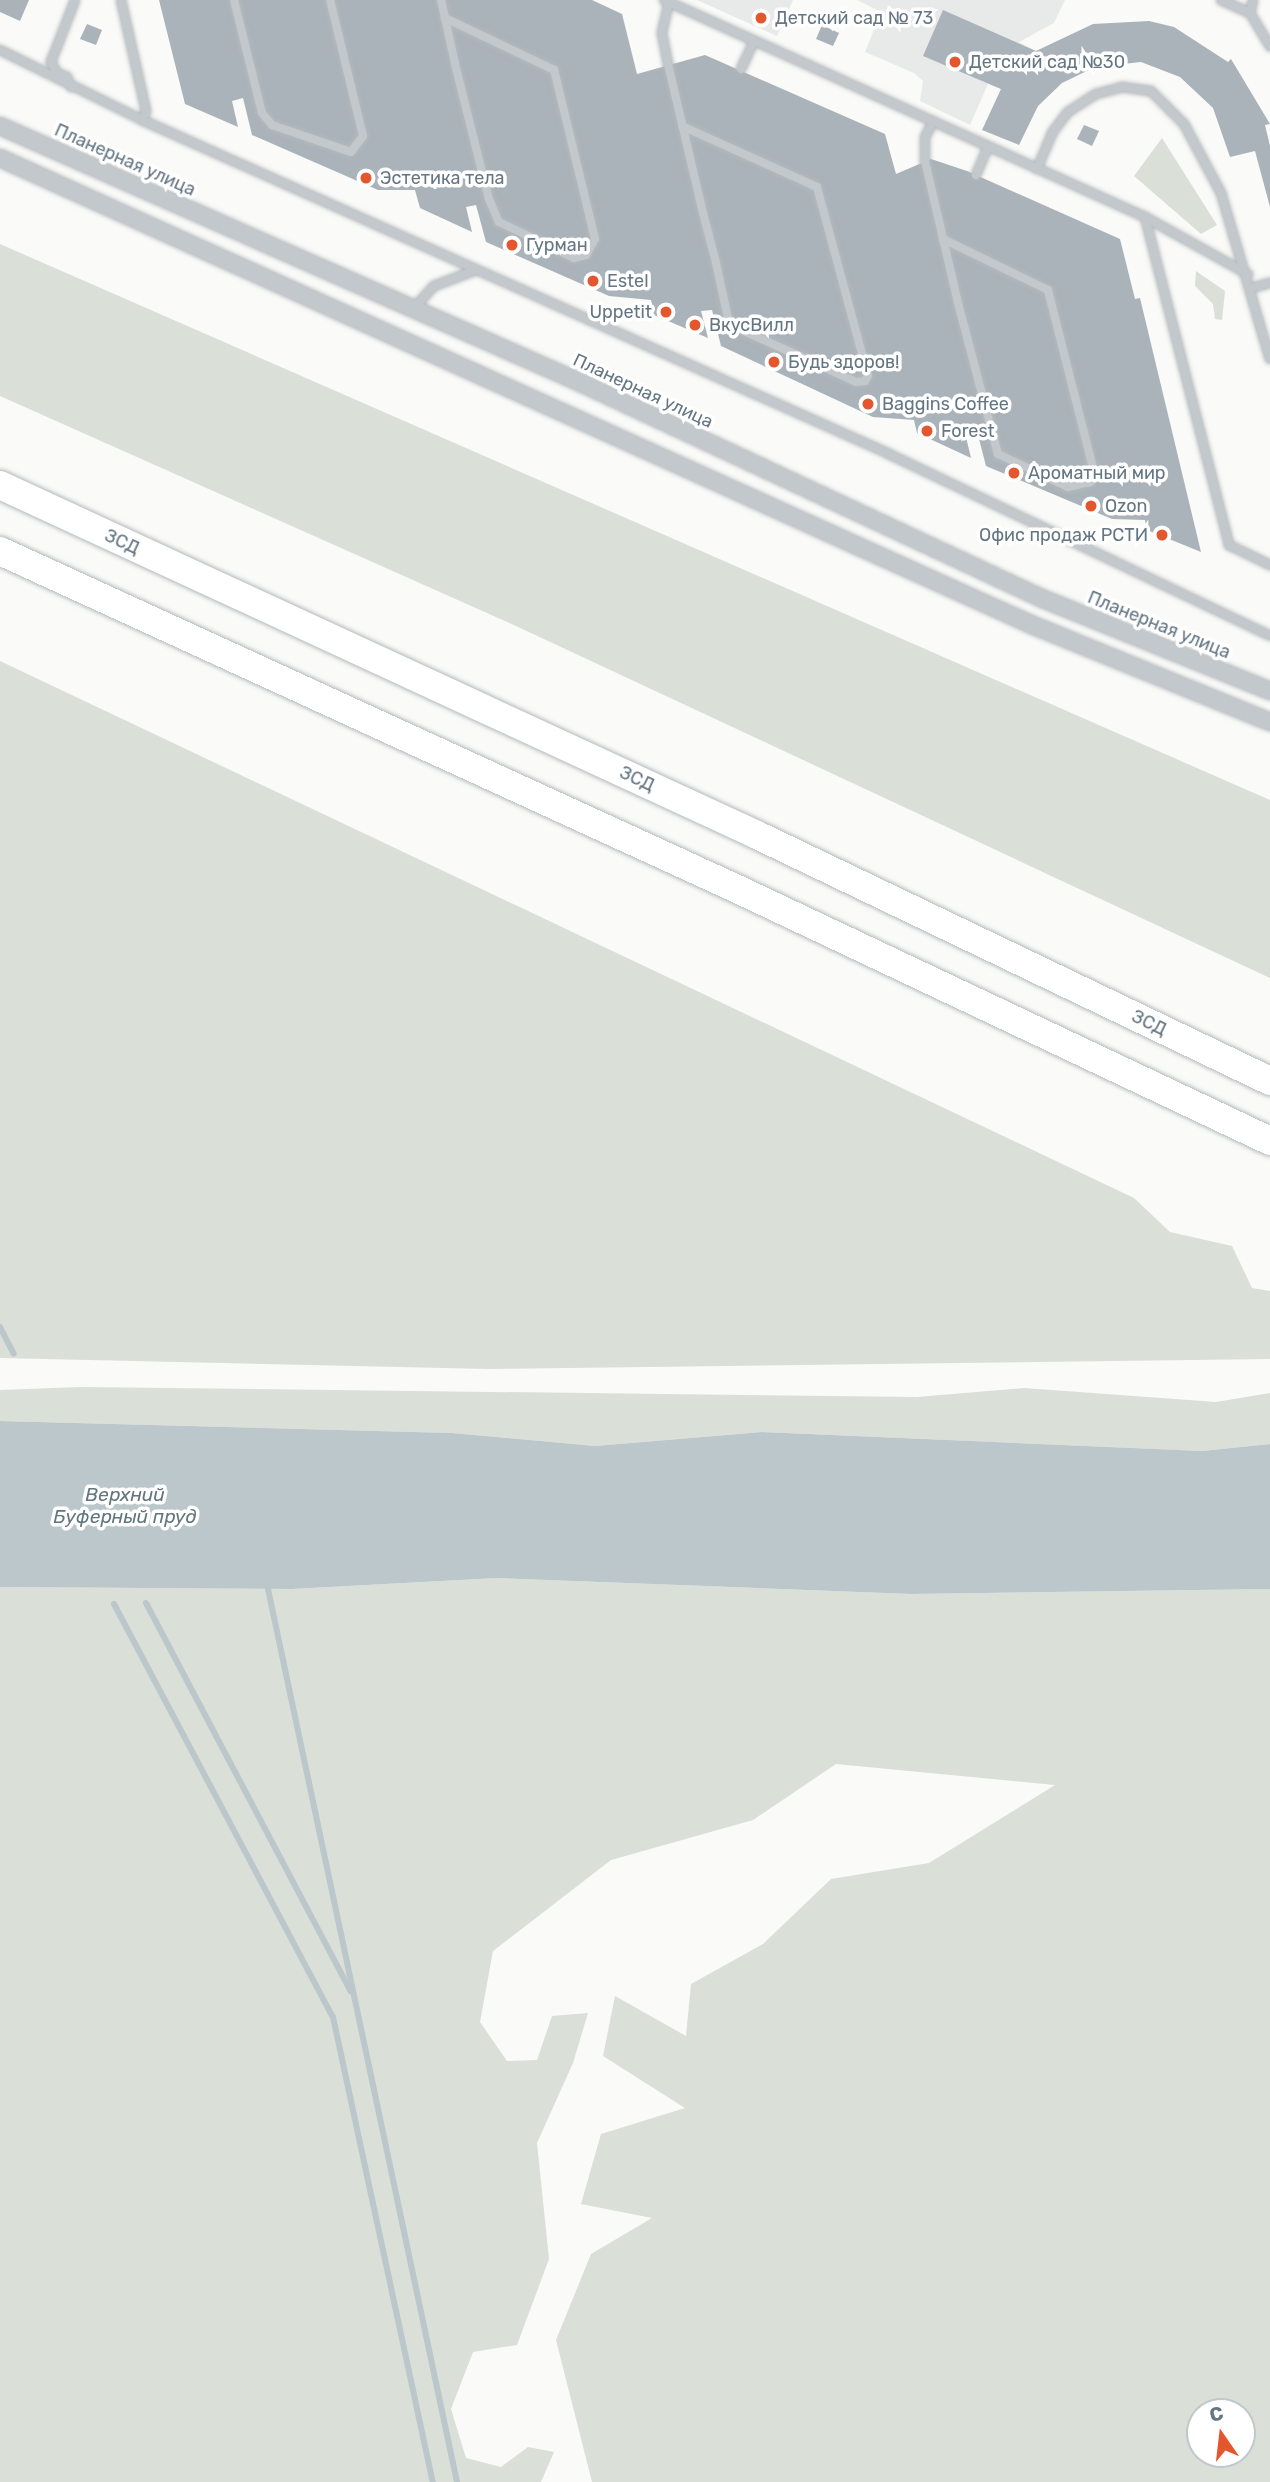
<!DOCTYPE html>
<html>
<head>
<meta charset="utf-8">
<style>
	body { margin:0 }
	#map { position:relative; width:1270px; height:2482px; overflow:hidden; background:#fafaf8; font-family:Rubik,sans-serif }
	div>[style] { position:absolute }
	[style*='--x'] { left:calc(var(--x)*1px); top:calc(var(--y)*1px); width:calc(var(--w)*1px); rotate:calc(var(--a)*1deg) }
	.built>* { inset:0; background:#e8e9e9 }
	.green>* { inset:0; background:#dadfd7 }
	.water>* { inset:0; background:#bbc7cb }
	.stream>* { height:6px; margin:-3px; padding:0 3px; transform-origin:3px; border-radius:3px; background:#bbc7cb }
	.building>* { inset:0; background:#aab3b9 }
	.roads { filter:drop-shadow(0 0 2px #b4b9bd) drop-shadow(0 0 2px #b4b9bd) }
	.service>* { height:8px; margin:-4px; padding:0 4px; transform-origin:4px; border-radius:4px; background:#c3c8cc }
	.minor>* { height:16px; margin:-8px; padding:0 8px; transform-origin:8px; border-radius:8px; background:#c3c8cc }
	.motorway>* { height:28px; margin:-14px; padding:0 14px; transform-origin:14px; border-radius:14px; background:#fff }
	.dots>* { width:19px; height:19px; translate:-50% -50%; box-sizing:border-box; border:4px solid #fff; border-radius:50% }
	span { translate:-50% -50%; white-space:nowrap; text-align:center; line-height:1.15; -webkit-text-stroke:7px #fff; paint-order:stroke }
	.poi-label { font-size:18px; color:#657683 }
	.left { translate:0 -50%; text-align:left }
	.right { translate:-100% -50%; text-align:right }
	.street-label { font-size:18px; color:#657683 }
	.water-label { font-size:19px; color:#60757c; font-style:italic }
	.north { position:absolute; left:1186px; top:2398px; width:70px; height:70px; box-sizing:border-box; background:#fff; border:2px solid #c1c8cd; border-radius:50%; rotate:346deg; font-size:19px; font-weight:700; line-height:28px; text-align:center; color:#657683 }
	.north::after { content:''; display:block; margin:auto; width:24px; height:32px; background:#e4572e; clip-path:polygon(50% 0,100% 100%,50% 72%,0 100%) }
</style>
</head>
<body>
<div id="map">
	<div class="built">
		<div style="clip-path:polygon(697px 0,793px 0,777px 36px)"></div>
		<div style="clip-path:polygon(857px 0,1065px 0,1054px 23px,1019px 42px,1036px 51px,1001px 89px,988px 84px,970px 125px,920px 101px,923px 81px,914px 73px,865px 52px,881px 12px)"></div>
	</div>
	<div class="green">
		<div style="clip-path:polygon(1162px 138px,1217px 225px,1201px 234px,1134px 176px)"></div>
		<div style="clip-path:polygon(0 244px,1270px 800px,1270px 978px,516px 626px,0 396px)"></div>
		<div style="clip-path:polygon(1196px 271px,1225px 291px,1222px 320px,1215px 319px,1213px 304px,1195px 286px)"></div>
		<div style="clip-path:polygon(0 661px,1134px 1198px,1170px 1232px,1232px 1246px,1252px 1288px,1270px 1291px,1270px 1359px,489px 1369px,0 1358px)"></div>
		<div style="clip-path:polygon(81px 1387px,917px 1397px,1024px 1388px,1216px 1402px,1270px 1393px,1270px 1444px,1202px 1451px,762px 1432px,595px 1446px,452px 1433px,0 1421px,0 1390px)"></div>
		<div style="clip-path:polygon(evenodd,498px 1578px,911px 1594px,1270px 1589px,1270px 2482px,592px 2482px,556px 2340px,591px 2254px,652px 2218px,581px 2204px,601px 2134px,685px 2108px,603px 2056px,615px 1996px,686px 2036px,691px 1984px,763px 1944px,831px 1879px,929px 1863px,1055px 1785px,836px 1764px,753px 1820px,611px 1860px,493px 1951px,480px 2022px,507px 2061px,537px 2060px,552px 2016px,588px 2013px,573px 2063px,537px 2143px,549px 2259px,517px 2345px,473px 2352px,451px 2409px,466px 2458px,501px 2467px,528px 2447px,554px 2452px,541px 2482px,0 2482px,0 1587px,292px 1589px,498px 1578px,1200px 2412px,1242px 2412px,1242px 2454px,1200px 2454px,1200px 2412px)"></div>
	</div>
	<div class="water">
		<div style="clip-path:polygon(0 1421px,452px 1433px,595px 1446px,762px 1432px,1202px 1451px,1270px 1444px,1270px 1589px,911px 1594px,498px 1578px,292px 1589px,0 1587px)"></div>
	</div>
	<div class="stream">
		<div style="--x:0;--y:1327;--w:30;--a:63"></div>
		<div style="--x:268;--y:1589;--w:913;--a:78.05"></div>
		<div style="--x:146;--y:1603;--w:439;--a:62.2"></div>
		<div style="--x:114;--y:1604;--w:467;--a:62.1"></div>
		<div style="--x:333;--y:2017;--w:476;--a:77.9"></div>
	</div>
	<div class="building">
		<div style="clip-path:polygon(0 0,29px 0,20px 21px,0 12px)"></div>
		<div style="clip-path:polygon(159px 0,592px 0,622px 14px,637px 74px,705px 55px,885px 134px,896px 174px,931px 159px,967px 171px,1120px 239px,1135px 299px,1140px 298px,1201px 552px,1147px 530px,1145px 520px,1112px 519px,986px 466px,977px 431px,965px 433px,971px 458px,917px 433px,914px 420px,873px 417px,721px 346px,712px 310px,701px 311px,708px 338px,654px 315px,651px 300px,609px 296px,486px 242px,476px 205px,466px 207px,472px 232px,420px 208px,415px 190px,378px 190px,252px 135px,243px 98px,232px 101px,238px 127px,185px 104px)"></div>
		<div style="clip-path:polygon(943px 10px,1036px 51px,1093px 24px,1149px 21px,1174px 27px,1228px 62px,1231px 59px,1270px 124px,1265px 125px,1270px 146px,1270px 207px,1255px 151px,1230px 157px,1213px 108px,1180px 77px,1141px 62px,1095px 67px,1062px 83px,1038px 106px,1019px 145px,982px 130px,1001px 89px,923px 56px)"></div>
		<div style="clip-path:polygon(87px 24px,102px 30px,96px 45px,80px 39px)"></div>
		<div style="clip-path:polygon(822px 25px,839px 33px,833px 46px,816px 39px)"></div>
		<div style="clip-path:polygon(1084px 125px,1099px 131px,1092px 146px,1077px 139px)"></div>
	</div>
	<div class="roads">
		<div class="service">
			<div style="--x:121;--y:0;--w:114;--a:77.3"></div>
			<div style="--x:146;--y:111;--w:10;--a:114"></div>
			<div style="--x:234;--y:0;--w:116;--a:76.1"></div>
			<div style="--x:262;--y:113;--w:16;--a:50"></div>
			<div style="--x:272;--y:125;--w:83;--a:18.9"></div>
			<div style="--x:351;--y:152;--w:20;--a:-53"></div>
			<div style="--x:363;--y:136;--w:140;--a:-103.6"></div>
			<div style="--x:441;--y:0;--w:18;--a:77"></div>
			<div style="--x:445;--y:18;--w:51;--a:77.6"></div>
			<div style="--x:456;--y:68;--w:135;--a:75.9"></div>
			<div style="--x:489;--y:199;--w:25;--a:67"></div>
			<div style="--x:499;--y:222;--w:83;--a:25.6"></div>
			<div style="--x:574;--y:258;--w:12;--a:-14"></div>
			<div style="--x:586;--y:255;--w:18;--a:-61"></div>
			<div style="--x:595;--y:239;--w:174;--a:-103.6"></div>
			<div style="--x:554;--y:70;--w:121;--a:-154.5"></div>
			<div style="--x:664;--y:0;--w:528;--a:24.28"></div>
			<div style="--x:1145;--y:217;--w:118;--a:29"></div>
			<div style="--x:1221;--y:0;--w:32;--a:24"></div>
			<div style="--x:1253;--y:0;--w:13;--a:103"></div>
			<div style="--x:1250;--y:13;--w:39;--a:59"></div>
			<div style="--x:669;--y:2;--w:32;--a:103"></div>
			<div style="--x:662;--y:33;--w:32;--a:79"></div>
			<div style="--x:668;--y:64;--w:145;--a:76.8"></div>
			<div style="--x:701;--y:205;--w:60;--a:75.5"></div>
			<div style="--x:716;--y:263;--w:56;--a:77.7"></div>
			<div style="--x:728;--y:318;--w:9;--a:58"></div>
			<div style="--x:733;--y:326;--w:56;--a:24.3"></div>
			<div style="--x:784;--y:349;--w:79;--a:24.6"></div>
			<div style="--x:856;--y:382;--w:9;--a:-6"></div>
			<div style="--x:865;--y:381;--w:6;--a:-59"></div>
			<div style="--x:868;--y:376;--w:196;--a:-105.1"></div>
			<div style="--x:817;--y:187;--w:148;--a:-155.7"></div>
			<div style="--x:0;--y:50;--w:158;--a:26.2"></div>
			<div style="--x:142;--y:120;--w:816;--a:24.08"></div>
			<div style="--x:887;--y:453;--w:424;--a:25.5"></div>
			<div style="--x:741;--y:69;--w:31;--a:-65"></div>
			<div style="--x:71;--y:87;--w:11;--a:-112"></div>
			<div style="--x:67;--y:77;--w:11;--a:-158"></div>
			<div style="--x:57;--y:73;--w:13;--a:-119"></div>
			<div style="--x:51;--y:62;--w:66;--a:-68.8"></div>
			<div style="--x:933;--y:122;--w:17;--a:118"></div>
			<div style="--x:925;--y:137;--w:24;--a:90"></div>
			<div style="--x:925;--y:161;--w:146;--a:76.9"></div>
			<div style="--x:958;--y:303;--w:156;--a:75.2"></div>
			<div style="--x:998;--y:454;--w:77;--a:25.2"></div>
			<div style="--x:1068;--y:487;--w:23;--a:-13"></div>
			<div style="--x:1090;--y:482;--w:11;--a:-68"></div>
			<div style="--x:1094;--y:472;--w:188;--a:-104.2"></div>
			<div style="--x:1048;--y:290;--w:117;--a:-154.1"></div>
			<div style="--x:1037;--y:169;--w:39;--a:-67"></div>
			<div style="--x:1052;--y:133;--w:26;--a:-53"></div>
			<div style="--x:1068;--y:112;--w:33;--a:-33"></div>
			<div style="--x:1096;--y:94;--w:27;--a:-15"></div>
			<div style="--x:1122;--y:87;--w:29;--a:8"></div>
			<div style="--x:1151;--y:91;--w:47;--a:45"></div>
			<div style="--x:1184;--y:124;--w:78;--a:61.8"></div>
			<div style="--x:1221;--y:193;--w:173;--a:73.6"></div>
			<div style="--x:976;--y:175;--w:30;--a:-67"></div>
			<div style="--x:1145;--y:217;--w:339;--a:75.6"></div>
			<div style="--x:1229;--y:545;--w:46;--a:26"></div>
			<div style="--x:1252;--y:288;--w:19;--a:-16"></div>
			<div style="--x:414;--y:308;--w:30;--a:-48"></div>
			<div style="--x:434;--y:286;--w:45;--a:-20.9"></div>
		</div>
		<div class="minor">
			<div style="--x:0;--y:126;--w:633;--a:23.85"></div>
			<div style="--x:579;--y:382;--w:510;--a:25.06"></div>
			<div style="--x:1041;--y:598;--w:247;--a:22.1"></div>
			<div style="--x:0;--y:158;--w:1131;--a:24.34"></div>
			<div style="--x:1030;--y:624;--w:259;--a:22.2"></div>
		</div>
		<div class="motorway">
			<div style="--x:0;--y:485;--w:834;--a:24.81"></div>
			<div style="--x:757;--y:835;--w:569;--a:25.62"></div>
			<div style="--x:0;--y:551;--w:806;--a:24.63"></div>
			<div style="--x:733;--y:887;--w:594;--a:25.31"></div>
		</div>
	</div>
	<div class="dots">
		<div style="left:761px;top:18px;background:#e4572e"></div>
		<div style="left:955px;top:62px;background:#e4572e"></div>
		<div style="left:366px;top:178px;background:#e4572e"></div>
		<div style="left:512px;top:245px;background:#e4572e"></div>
		<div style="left:593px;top:281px;background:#e4572e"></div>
		<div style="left:666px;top:312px;background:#e4572e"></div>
		<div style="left:695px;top:325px;background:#e4572e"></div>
		<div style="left:774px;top:362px;background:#e4572e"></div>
		<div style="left:868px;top:404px;background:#e4572e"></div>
		<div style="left:927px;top:431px;background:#e4572e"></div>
		<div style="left:1014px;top:473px;background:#e4572e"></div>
		<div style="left:1091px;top:506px;background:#e4572e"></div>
		<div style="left:1162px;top:535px;background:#e4572e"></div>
	</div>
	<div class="poi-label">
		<span class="left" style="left:775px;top:18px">Детский сад № 73</span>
		<span class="left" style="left:969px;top:62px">Детский сад №30</span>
		<span class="left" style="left:380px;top:178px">Эстетика тела</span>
		<span class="left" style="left:526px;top:245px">Гурман</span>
		<span class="left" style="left:607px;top:281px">Estel</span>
		<span class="right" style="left:652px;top:312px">Uppetit</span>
		<span class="left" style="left:709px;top:325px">ВкусВилл</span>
		<span class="left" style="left:788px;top:362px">Будь здоров!</span>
		<span class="left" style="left:882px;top:404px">Baggins Coffee</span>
		<span class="left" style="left:941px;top:431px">Forest</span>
		<span class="left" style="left:1028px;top:473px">Ароматный мир</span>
		<span class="left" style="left:1105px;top:506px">Ozon</span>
		<span class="right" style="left:1148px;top:535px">Офис продаж РСТИ</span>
	</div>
	<div class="street-label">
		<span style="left:125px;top:160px;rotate:24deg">Планерная улица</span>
		<span style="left:643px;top:391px;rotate:25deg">Планерная улица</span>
		<span style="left:122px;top:542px;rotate:25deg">ЗСД</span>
		<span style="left:1159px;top:625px;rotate:22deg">Планерная улица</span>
		<span style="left:637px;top:779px;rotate:25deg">ЗСД</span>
		<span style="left:1149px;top:1023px;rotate:26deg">ЗСД</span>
	</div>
	<div class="water-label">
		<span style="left:125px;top:1506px">Верхний<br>Буферный пруд</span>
	</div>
	<div class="north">С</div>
</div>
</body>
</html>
